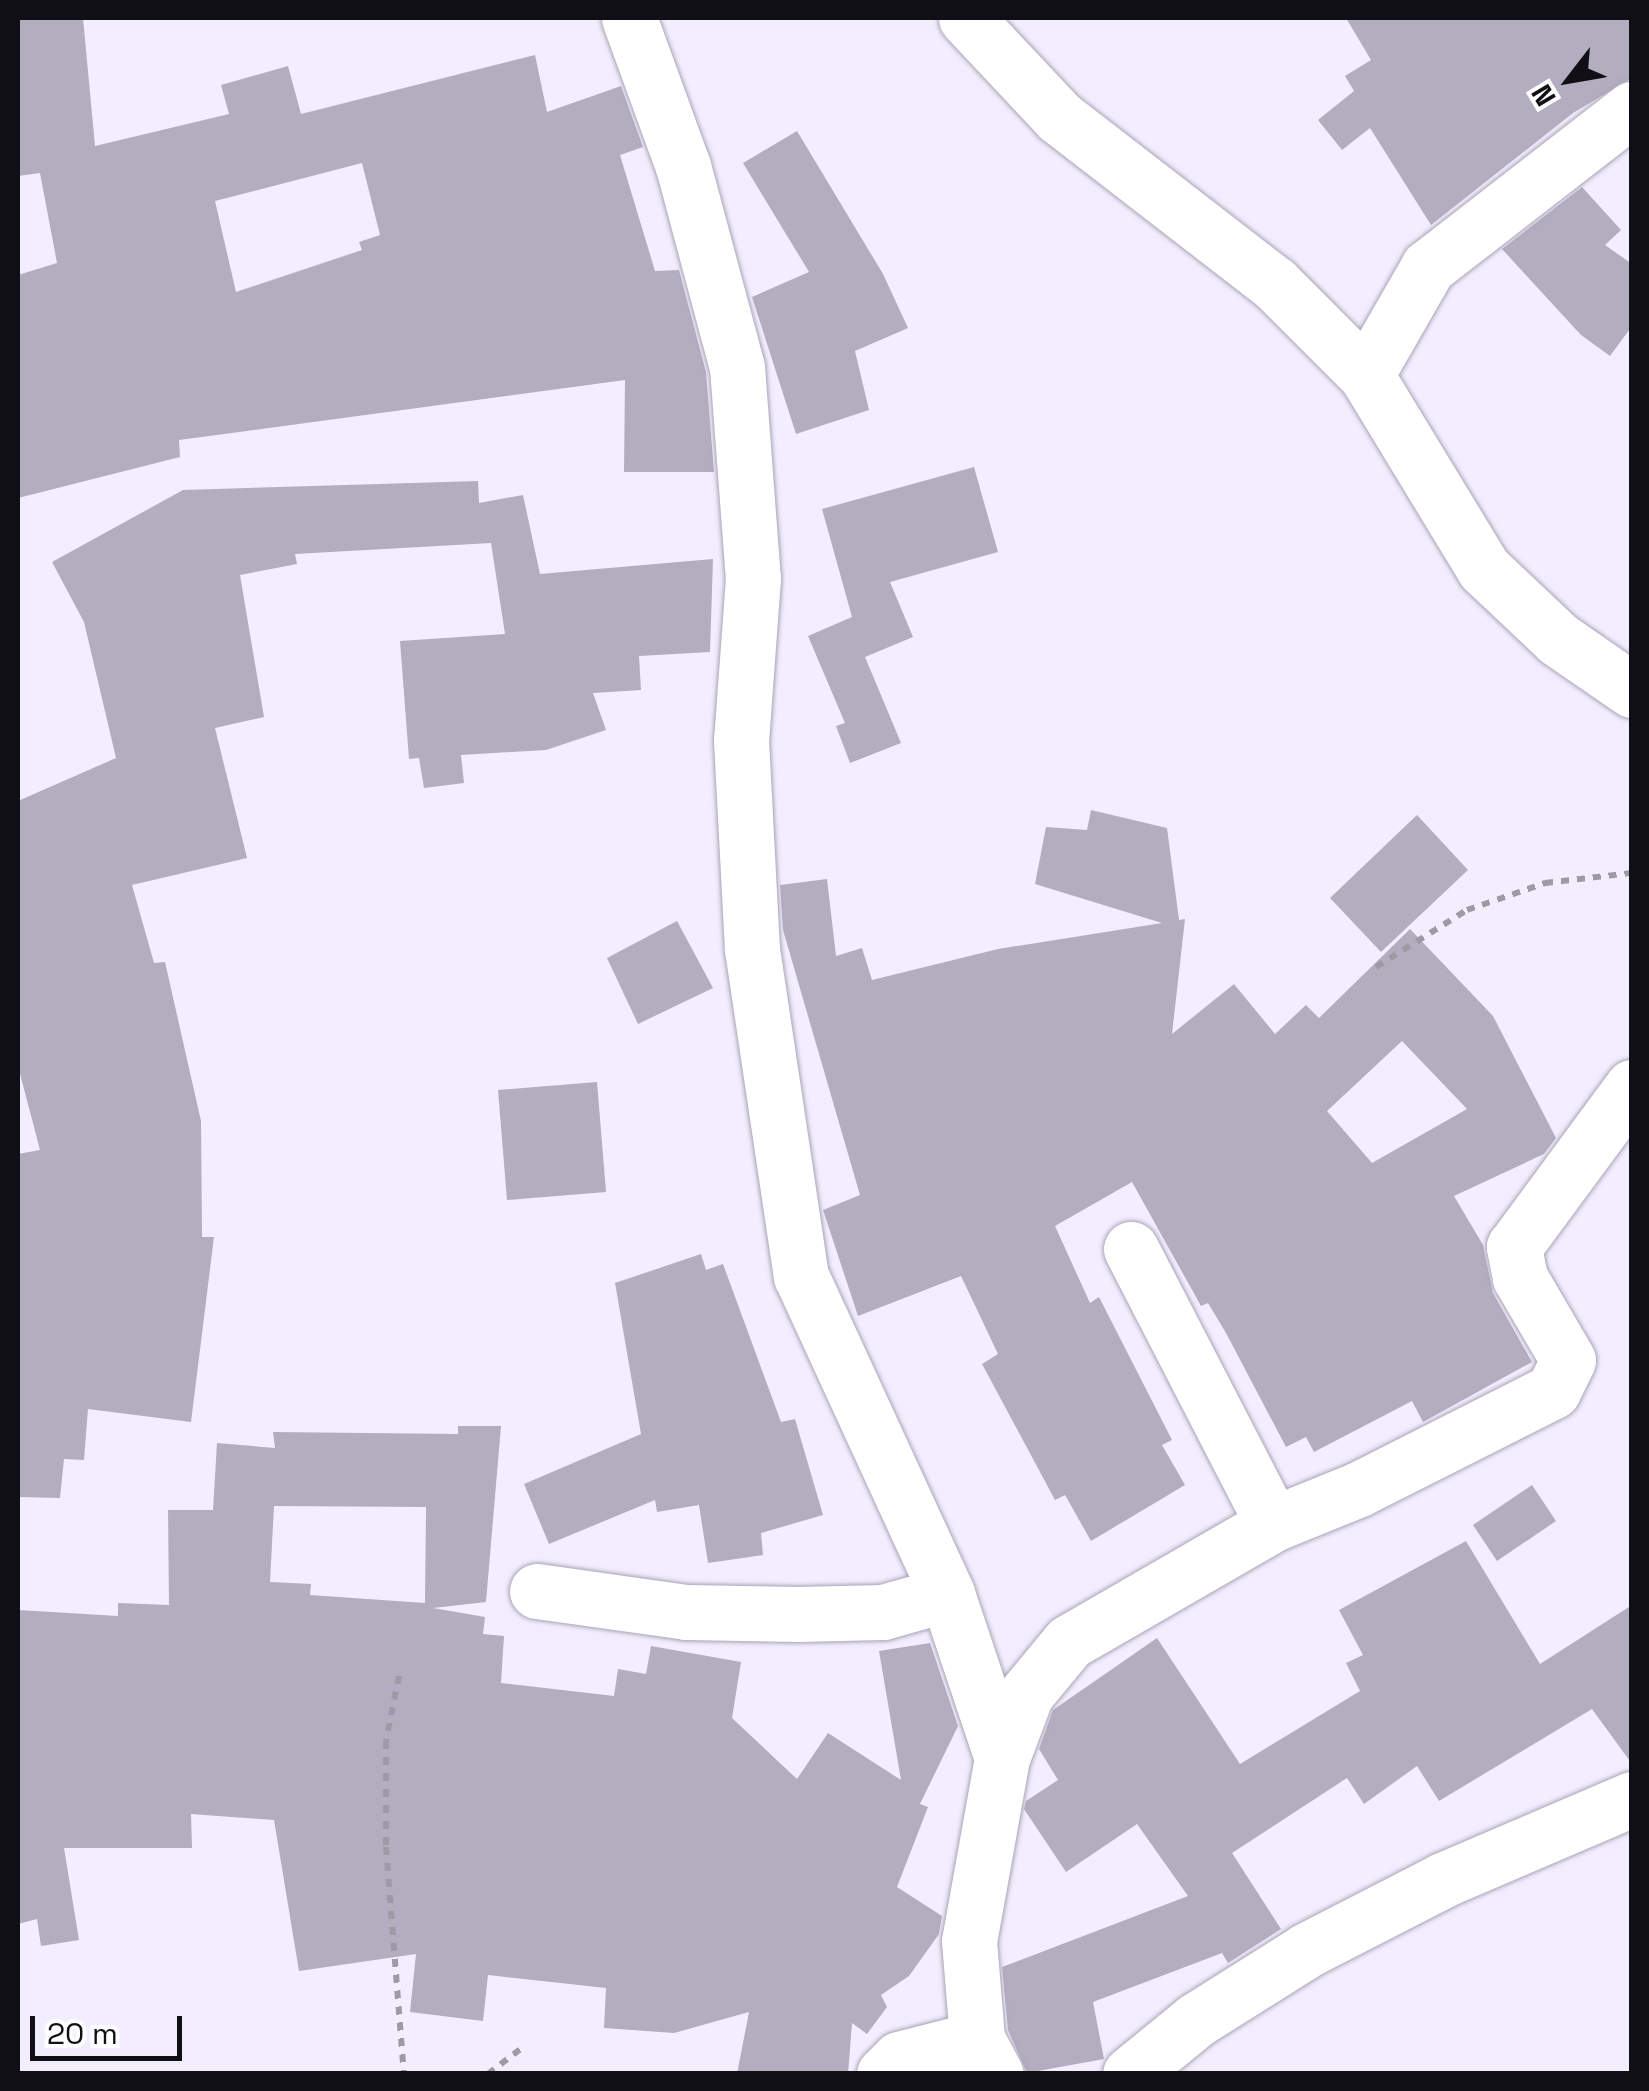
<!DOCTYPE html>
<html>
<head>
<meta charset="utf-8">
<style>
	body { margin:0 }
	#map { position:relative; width:1649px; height:2091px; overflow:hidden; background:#f2eefe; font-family:"Space Grotesk",sans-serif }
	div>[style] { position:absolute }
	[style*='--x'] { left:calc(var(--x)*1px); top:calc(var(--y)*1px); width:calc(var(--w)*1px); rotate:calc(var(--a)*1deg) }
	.building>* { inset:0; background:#b2adbf }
	.path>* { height:6px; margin-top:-3px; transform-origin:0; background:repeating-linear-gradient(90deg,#9d9aa6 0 8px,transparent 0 16px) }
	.roads { filter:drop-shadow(0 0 2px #a9a4b6) drop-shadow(0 0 2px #a9a4b6) }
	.minor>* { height:55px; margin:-27.5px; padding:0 27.5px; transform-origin:27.5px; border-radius:27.5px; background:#fff }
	span { translate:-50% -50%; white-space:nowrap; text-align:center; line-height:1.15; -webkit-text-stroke:10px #fefefe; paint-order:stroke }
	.frame { position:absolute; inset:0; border:20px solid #110f16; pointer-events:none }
	.north { position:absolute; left:1519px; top:30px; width:100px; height:100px; -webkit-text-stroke:8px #fefefe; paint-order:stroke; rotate:239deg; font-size:28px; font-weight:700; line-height:40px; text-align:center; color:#110f16 }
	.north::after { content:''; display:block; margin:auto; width:35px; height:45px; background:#110f16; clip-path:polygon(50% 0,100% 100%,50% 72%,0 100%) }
	.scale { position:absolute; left:30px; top:2016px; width:152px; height:45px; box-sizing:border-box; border:5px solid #110f16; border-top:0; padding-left:12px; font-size:30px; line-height:35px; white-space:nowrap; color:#110f16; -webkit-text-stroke:8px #fefefe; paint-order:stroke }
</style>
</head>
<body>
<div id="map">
	<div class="building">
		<div style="clip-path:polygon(evenodd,18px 18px,83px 18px,95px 146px,229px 114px,221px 85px,288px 66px,301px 114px,535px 55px,547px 112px,621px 86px,643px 147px,620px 155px,655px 271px,679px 270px,706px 372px,714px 472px,624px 472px,625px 380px,179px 440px,180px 457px,18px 498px,18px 275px,57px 263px,40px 173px,18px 176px,18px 18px,362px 163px,380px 235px,359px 242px,362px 250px,236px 292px,215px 201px,362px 163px)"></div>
		<div style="clip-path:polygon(1346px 18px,1632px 18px,1632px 78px,1573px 113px,1431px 225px,1370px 128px,1342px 150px,1318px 120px,1354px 91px,1345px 76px,1371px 60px)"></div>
		<div style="clip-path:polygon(797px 131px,883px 274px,908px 328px,855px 351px,869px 410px,796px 434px,752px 297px,809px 272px,743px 163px)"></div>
		<div style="clip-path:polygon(1582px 187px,1621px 230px,1605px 245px,1632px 264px,1632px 326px,1610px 356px,1581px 335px,1502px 249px)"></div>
		<div style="clip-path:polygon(974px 467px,998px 552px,890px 582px,913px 637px,865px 657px,901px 743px,850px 763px,836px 726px,845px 723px,808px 636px,852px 617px,822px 509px)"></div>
		<div style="clip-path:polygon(478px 481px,479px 503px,523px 495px,540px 574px,713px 559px,710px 652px,639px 656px,641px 690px,593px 693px,606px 730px,546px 750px,461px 755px,464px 783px,424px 788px,419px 758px,409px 759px,400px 641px,505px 634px,491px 543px,295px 554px,297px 564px,240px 575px,264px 717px,215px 728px,247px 858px,132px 885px,154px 963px,165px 962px,201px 1121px,202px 1237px,214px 1237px,191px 1422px,88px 1409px,84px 1460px,64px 1459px,60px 1498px,18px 1497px,18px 1154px,40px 1150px,18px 1066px,18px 801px,116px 758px,84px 622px,52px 562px,183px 490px)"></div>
		<div style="clip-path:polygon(evenodd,1091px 810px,1167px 828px,1179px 920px,1185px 919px,1172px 1034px,1234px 984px,1275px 1034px,1306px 1005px,1319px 1018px,1410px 929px,1493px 1016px,1556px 1138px,1544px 1154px,1454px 1196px,1483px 1245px,1493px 1293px,1532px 1362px,1423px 1422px,1412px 1401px,1314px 1452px,1306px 1437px,1286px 1447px,1226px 1333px,1208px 1303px,1201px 1306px,1132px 1182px,1055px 1226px,1090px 1303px,1099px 1297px,1172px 1440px,1162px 1445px,1185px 1485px,1091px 1541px,1065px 1495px,1055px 1500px,982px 1364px,998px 1354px,961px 1276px,858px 1316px,823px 1210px,860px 1195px,783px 930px,780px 885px,827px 879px,836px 956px,862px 948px,872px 980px,998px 949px,1162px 923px,1035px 884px,1046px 827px,1087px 830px,1091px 810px,1402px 1041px,1467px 1109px,1372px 1163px,1327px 1111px,1402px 1041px)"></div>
		<div style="clip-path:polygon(1417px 815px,1468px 870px,1381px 952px,1330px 898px)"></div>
		<div style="clip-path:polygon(677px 921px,713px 988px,638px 1024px,607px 958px)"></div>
		<div style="clip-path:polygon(597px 1082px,606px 1192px,507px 1200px,498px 1090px)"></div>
		<div style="clip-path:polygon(701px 1254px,706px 1270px,723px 1264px,781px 1422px,795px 1419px,823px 1515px,761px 1533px,763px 1555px,708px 1563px,699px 1505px,657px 1512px,655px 1500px,549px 1544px,524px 1484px,641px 1434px,615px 1283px)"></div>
		<div style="clip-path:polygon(evenodd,458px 1426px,501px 1426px,486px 1602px,433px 1608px,485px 1617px,483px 1634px,504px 1636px,501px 1683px,614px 1696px,618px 1669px,646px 1674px,651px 1646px,741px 1662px,732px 1718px,797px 1779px,828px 1733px,901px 1780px,879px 1651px,930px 1643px,958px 1726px,920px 1804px,928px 1807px,897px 1887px,942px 1916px,939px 1934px,909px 1976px,881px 1995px,887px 2007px,867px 2034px,852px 2023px,848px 2074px,737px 2074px,749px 2012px,674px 2033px,604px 2028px,606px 1988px,488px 1975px,483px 2021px,410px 2012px,416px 1954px,299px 1971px,274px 1820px,191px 1814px,192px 1848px,64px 1848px,79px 1940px,41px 1946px,37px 1919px,18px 1924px,18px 1610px,118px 1616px,118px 1603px,169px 1605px,168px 1510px,213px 1510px,217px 1443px,275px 1448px,273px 1432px,458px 1434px,458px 1426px,274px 1506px,426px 1507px,425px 1603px,310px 1595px,311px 1584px,270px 1582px,274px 1506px)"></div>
		<div style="clip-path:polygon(1532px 1485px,1556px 1521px,1497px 1561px,1473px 1525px)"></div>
		<div style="clip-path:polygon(1466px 1541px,1540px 1664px,1632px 1605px,1632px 1764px,1592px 1709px,1439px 1801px,1417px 1766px,1364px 1804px,1347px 1778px,1232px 1853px,1281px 1929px,1228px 1963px,1222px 1953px,1093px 2002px,1104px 2059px,1027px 2073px,1008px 2030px,1002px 1967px,1188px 1896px,1137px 1824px,1066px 1872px,1024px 1809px,1026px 1801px,1058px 1780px,1039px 1749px,1053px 1710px,1157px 1638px,1240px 1764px,1360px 1691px,1346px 1663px,1363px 1655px,1339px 1610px)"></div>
	</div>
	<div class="path">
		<div style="--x:1376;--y:967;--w:107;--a:-32.1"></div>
		<div style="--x:1467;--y:910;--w:83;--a:-19.1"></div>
		<div style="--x:1545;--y:883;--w:88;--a:-6.6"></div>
		<div style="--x:399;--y:1676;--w:66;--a:101.3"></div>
		<div style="--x:386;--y:1741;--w:106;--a:90"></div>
		<div style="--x:386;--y:1847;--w:228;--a:85.5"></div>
		<div style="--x:488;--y:2074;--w:44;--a:-37.6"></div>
	</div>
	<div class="roads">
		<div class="minor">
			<div style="--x:629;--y:18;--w:158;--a:70"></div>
			<div style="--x:683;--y:166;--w:208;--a:75"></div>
			<div style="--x:737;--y:367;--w:212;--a:85.7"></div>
			<div style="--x:753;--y:578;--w:162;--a:94.2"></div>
			<div style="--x:741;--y:740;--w:209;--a:87"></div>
			<div style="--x:752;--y:949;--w:331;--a:81.5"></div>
			<div style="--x:801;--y:1276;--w:350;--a:65.3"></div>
			<div style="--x:947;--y:1594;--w:173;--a:71.5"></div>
			<div style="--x:1002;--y:1758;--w:186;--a:100.2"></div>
			<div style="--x:969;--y:1941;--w:98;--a:85.3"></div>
			<div style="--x:977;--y:2039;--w:40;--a:62"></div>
			<div style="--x:966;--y:18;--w:136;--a:46.8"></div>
			<div style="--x:1059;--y:117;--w:272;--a:37.7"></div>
			<div style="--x:1274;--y:283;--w:130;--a:45"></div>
			<div style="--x:1366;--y:375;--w:227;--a:58.7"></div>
			<div style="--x:1484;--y:569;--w:102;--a:43.4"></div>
			<div style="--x:1558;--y:639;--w:90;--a:34.6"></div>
			<div style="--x:1366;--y:375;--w:125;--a:-60.1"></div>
			<div style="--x:1428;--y:267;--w:258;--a:-37.8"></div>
			<div style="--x:1131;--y:1249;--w:309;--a:62.7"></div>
			<div style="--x:537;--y:1591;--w:150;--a:8"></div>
			<div style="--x:686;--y:1612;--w:112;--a:1"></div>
			<div style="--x:798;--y:1614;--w:85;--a:-1.3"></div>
			<div style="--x:883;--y:1612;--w:66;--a:-15.7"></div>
			<div style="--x:1002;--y:1758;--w:68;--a:-69.4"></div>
			<div style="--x:1026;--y:1694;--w:67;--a:-50.4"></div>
			<div style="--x:1069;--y:1642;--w:236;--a:-30"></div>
			<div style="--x:1273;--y:1524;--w:93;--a:-22.1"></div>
			<div style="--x:1359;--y:1489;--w:217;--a:-26.8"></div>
			<div style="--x:1553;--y:1391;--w:34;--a:-64"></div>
			<div style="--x:1568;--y:1360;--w:95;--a:-120.3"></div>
			<div style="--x:1520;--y:1278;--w:32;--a:-101"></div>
			<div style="--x:1514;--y:1247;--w:199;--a:-53.6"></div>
			<div style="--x:884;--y:2074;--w:21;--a:-45"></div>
			<div style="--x:899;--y:2059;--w:81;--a:-14.4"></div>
			<div style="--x:1130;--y:2074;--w:85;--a:-39.3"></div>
			<div style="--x:1196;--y:2020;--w:131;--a:-32.2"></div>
			<div style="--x:1307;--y:1950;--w:153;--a:-27.2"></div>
			<div style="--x:1443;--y:1880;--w:206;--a:-23.2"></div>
		</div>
	</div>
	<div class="frame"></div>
	<div class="north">N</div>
	<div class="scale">20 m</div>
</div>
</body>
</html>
